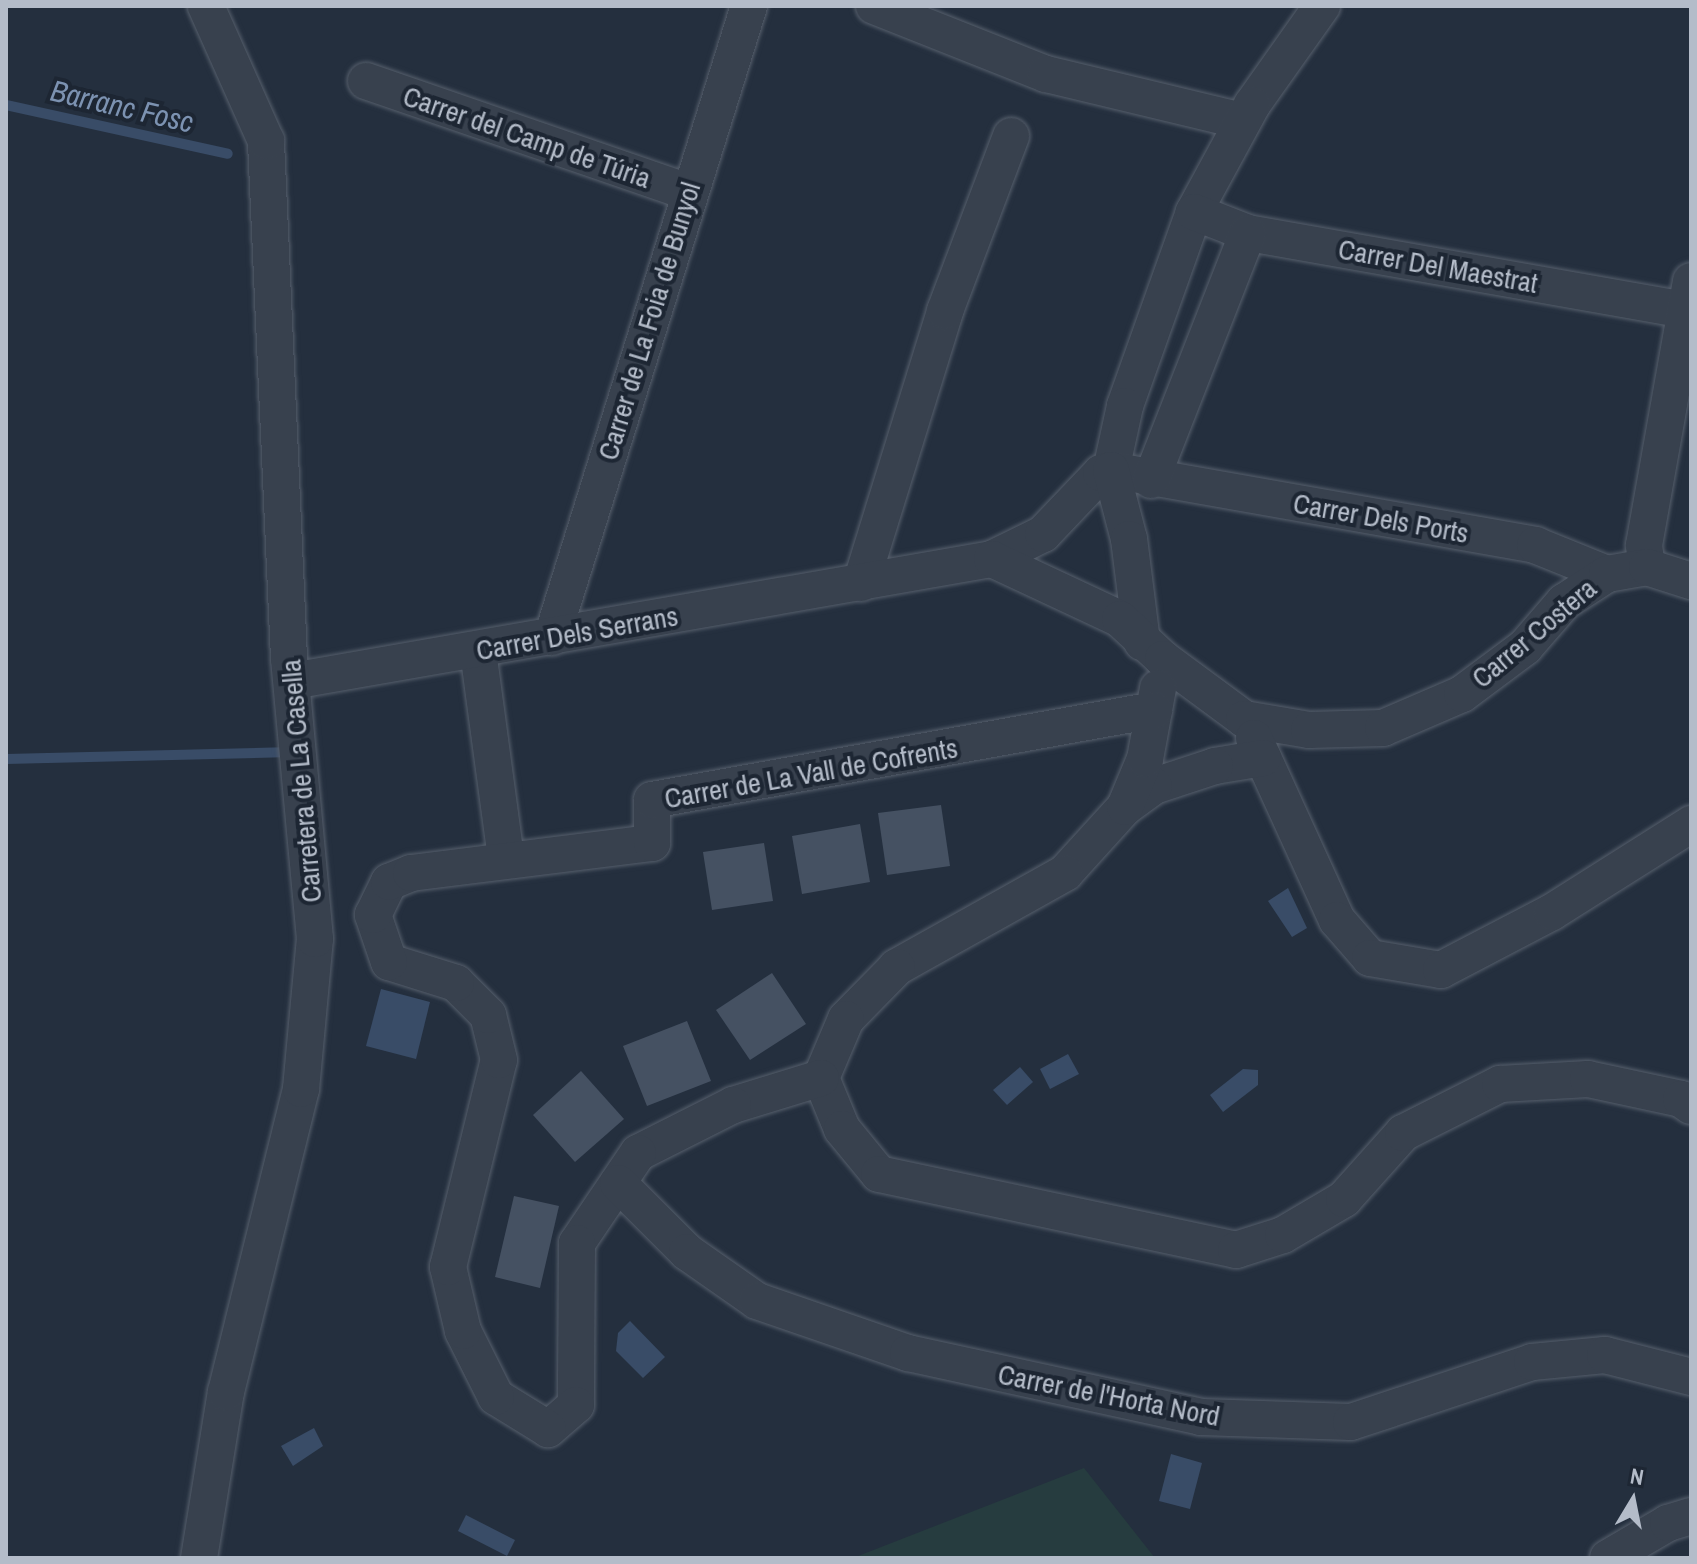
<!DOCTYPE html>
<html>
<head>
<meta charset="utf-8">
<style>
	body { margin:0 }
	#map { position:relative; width:1697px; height:1564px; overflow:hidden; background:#242f3e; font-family:"Archivo Narrow",sans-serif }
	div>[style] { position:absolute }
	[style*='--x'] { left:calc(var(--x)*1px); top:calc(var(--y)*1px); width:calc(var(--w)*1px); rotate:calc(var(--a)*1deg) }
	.green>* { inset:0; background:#263c3f }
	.water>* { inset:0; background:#394c67 }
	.stream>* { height:10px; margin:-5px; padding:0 5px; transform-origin:5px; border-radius:5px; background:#394c67 }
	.building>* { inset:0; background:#455162 }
	.roads { filter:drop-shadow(0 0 2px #565f6c) drop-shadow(0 0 2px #565f6c) }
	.minor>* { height:36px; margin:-18px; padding:0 18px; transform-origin:18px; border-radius:18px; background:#38414e }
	span { translate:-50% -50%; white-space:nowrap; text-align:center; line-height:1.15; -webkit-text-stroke:8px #1d2633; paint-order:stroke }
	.street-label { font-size:28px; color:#b4bcc9 }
	.water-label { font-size:30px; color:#7c92b1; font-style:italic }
	.frame { position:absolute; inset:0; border:8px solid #b4bcc9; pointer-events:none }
	.north { position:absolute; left:1593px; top:1460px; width:80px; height:80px; -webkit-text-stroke:6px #1d2633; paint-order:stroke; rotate:10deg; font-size:22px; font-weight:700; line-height:32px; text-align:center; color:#b4bcc9 }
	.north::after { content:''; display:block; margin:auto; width:28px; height:36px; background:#b4bcc9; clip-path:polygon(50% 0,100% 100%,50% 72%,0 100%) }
</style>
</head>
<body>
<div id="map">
	<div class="green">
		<div style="clip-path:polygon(1084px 1468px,1155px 1558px,853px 1558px)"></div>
	</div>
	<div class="water">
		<div style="clip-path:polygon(1288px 888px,1307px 928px,1292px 937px,1268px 901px)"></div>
		<div style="clip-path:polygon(381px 989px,430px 1002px,416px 1059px,366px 1046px)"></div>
		<div style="clip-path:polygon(1068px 1054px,1079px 1074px,1050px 1089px,1040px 1069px)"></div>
		<div style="clip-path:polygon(1020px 1067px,1033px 1082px,1007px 1105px,993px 1090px)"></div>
		<div style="clip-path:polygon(1243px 1069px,1258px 1070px,1258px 1085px,1223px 1112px,1210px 1095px)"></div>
		<div style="clip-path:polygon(630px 1321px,665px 1357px,643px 1378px,616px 1351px,618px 1333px)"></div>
		<div style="clip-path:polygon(314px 1428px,323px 1446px,293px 1466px,281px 1446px)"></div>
		<div style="clip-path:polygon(1171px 1454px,1202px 1463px,1190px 1509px,1159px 1501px)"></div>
		<div style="clip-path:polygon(466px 1515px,515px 1540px,507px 1556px,458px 1531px)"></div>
	</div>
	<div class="stream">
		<div style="--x:6;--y:105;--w:227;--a:12.4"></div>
		<div style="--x:6;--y:759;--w:286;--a:-1.4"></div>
	</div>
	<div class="building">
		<div style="clip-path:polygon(941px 805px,950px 866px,887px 875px,878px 813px)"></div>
		<div style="clip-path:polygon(860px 824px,870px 882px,802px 894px,792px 836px)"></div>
		<div style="clip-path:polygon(764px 843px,773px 901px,712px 910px,703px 852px)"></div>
		<div style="clip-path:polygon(772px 973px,806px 1024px,750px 1060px,716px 1010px)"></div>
		<div style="clip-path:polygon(687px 1021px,711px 1081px,647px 1106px,623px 1046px)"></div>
		<div style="clip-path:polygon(581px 1071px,624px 1119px,575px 1162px,533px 1115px)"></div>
		<div style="clip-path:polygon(514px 1196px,559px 1206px,540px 1288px,495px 1277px)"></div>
	</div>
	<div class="roads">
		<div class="minor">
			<div style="--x:874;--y:6;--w:185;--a:21.6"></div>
			<div style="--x:1046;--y:74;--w:202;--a:13.5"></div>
			<div style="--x:1322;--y:6;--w:121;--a:125.3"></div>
			<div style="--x:1252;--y:105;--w:122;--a:118.5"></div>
			<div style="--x:1194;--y:212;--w:206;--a:109.6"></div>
			<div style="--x:1125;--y:406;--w:66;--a:102.3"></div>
			<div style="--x:1111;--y:470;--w:431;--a:10"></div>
			<div style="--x:1535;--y:545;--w:78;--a:21.9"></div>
			<div style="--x:366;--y:81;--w:342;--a:19"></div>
			<div style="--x:1194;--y:212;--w:58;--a:21.3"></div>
			<div style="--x:1248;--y:233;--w:443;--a:10"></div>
			<div style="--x:1151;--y:480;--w:265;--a:-68.6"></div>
			<div style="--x:992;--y:559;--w:57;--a:-26.1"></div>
			<div style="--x:1043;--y:534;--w:84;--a:-46.4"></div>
			<div style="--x:1101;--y:473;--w:10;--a:-17"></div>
			<div style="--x:1111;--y:470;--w:71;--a:75.4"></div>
			<div style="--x:1129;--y:539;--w:104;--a:82.8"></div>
			<div style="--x:1647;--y:567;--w:22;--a:-98"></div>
			<div style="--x:1644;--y:545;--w:268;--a:-79.9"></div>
			<div style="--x:861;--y:583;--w:285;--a:-72.8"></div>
			<div style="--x:945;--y:311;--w:187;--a:-69.3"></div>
			<div style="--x:552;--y:637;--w:661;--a:-72.66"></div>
			<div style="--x:478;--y:651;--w:210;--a:82.3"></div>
			<div style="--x:292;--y:681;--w:711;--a:-9.89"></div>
			<div style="--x:992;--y:559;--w:141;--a:25.1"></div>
			<div style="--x:1120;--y:619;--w:59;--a:42.9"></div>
			<div style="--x:1163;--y:659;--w:101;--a:36.5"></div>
			<div style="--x:1244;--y:719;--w:66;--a:9.6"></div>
			<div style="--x:1309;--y:730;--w:74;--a:-1.5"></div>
			<div style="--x:1383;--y:728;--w:86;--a:-23.3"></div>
			<div style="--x:1462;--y:694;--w:79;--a:-36.7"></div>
			<div style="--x:1525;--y:647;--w:60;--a:-49.1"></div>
			<div style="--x:1564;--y:602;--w:51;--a:-33.1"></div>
			<div style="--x:1607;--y:574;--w:41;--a:-9.9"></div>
			<div style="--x:1647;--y:567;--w:46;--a:17.7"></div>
			<div style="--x:1254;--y:738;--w:200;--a:65.5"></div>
			<div style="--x:1337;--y:920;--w:50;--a:49"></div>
			<div style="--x:1370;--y:958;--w:72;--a:9.6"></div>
			<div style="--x:1441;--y:970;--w:125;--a:-27.6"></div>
			<div style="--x:1552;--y:912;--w:165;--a:-32.3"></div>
			<div style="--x:1263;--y:758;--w:49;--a:170.5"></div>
			<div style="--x:1215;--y:766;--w:64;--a:161.8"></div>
			<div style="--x:1154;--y:786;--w:36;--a:144"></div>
			<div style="--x:1125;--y:807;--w:89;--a:132.3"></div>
			<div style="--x:1065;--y:873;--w:193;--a:150.8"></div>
			<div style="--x:897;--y:967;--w:73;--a:134.4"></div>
			<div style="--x:846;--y:1019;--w:64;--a:113"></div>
			<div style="--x:821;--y:1078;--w:55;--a:67.6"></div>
			<div style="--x:842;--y:1129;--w:58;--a:50.6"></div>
			<div style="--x:879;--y:1174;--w:365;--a:12"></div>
			<div style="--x:1236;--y:1250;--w:49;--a:-17.7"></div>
			<div style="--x:1283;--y:1235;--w:71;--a:-30.5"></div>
			<div style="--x:1344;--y:1199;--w:89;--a:-48.2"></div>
			<div style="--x:1403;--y:1133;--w:109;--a:-26.8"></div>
			<div style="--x:1500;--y:1084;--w:88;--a:-3.3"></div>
			<div style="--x:1588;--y:1079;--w:95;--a:12.1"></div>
			<div style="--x:1681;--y:1099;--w:12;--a:35"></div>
			<div style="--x:1125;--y:807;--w:52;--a:-67.4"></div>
			<div style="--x:1145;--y:759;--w:72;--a:-79.6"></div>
			<div style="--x:821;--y:1078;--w:92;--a:162.9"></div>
			<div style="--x:733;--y:1105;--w:106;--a:153.2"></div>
			<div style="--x:638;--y:1153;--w:109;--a:124.1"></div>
			<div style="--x:577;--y:1243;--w:162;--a:90.4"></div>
			<div style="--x:576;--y:1405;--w:37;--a:139"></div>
			<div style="--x:548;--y:1429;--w:61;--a:-148.4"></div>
			<div style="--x:496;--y:1397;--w:74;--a:-116.6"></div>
			<div style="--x:463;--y:1331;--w:66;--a:-103.2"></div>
			<div style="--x:448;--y:1267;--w:213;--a:-76.2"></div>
			<div style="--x:499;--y:1060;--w:46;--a:-103.7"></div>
			<div style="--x:488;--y:1015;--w:45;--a:-135"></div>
			<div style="--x:456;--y:983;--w:70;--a:-162.6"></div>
			<div style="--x:389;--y:962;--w:50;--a:-108.8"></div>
			<div style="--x:373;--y:915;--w:37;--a:-64"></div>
			<div style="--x:389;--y:882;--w:24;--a:-22"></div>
			<div style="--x:411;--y:873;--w:243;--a:-7.1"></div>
			<div style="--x:652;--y:843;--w:43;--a:-90"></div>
			<div style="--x:652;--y:800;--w:510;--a:-10.16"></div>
			<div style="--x:618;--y:1183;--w:98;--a:45"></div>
			<div style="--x:687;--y:1252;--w:85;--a:35"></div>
			<div style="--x:757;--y:1301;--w:160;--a:19"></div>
			<div style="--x:908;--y:1353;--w:300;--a:12.3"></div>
			<div style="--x:1201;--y:1417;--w:150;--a:1.9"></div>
			<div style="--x:1351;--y:1422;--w:191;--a:-18.3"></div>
			<div style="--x:1532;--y:1362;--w:73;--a:-5.5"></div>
			<div style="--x:1605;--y:1355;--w:89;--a:14.3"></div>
			<div style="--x:199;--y:1558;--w:168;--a:-80.8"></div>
			<div style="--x:226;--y:1392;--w:312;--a:-76.1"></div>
			<div style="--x:301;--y:1089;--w:151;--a:-84.7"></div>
			<div style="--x:315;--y:939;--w:282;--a:-95.3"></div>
			<div style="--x:289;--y:658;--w:518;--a:-92.55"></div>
			<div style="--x:266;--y:141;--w:148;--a:-114"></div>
			<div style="--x:1608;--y:1558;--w:69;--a:-30.3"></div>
			<div style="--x:1668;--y:1523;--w:24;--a:-17"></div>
		</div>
	</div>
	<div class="street-label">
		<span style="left:527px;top:137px;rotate:19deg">Carrer del Camp de Túria</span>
		<span style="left:1438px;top:266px;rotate:10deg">Carrer Del Maestrat</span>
		<span style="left:649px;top:321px;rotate:-73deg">Carrer de La Foia de Bunyol</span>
		<span style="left:1381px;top:518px;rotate:10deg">Carrer Dels Ports</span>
		<span style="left:577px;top:633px;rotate:-10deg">Carrer Dels Serrans</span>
		<span style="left:1534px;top:633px;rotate:-40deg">Carrer Costera</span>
		<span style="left:811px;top:773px;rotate:-10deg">Carrer de La Vall de Cofrents</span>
		<span style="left:301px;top:781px;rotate:-95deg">Carretera de La Casella</span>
		<span style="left:1109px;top:1395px;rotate:11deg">Carrer de l'Horta Nord</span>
	</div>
	<div class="water-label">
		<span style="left:122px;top:106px;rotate:13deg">Barranc Fosc</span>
	</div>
	<div class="frame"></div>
	<div class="north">N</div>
</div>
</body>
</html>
